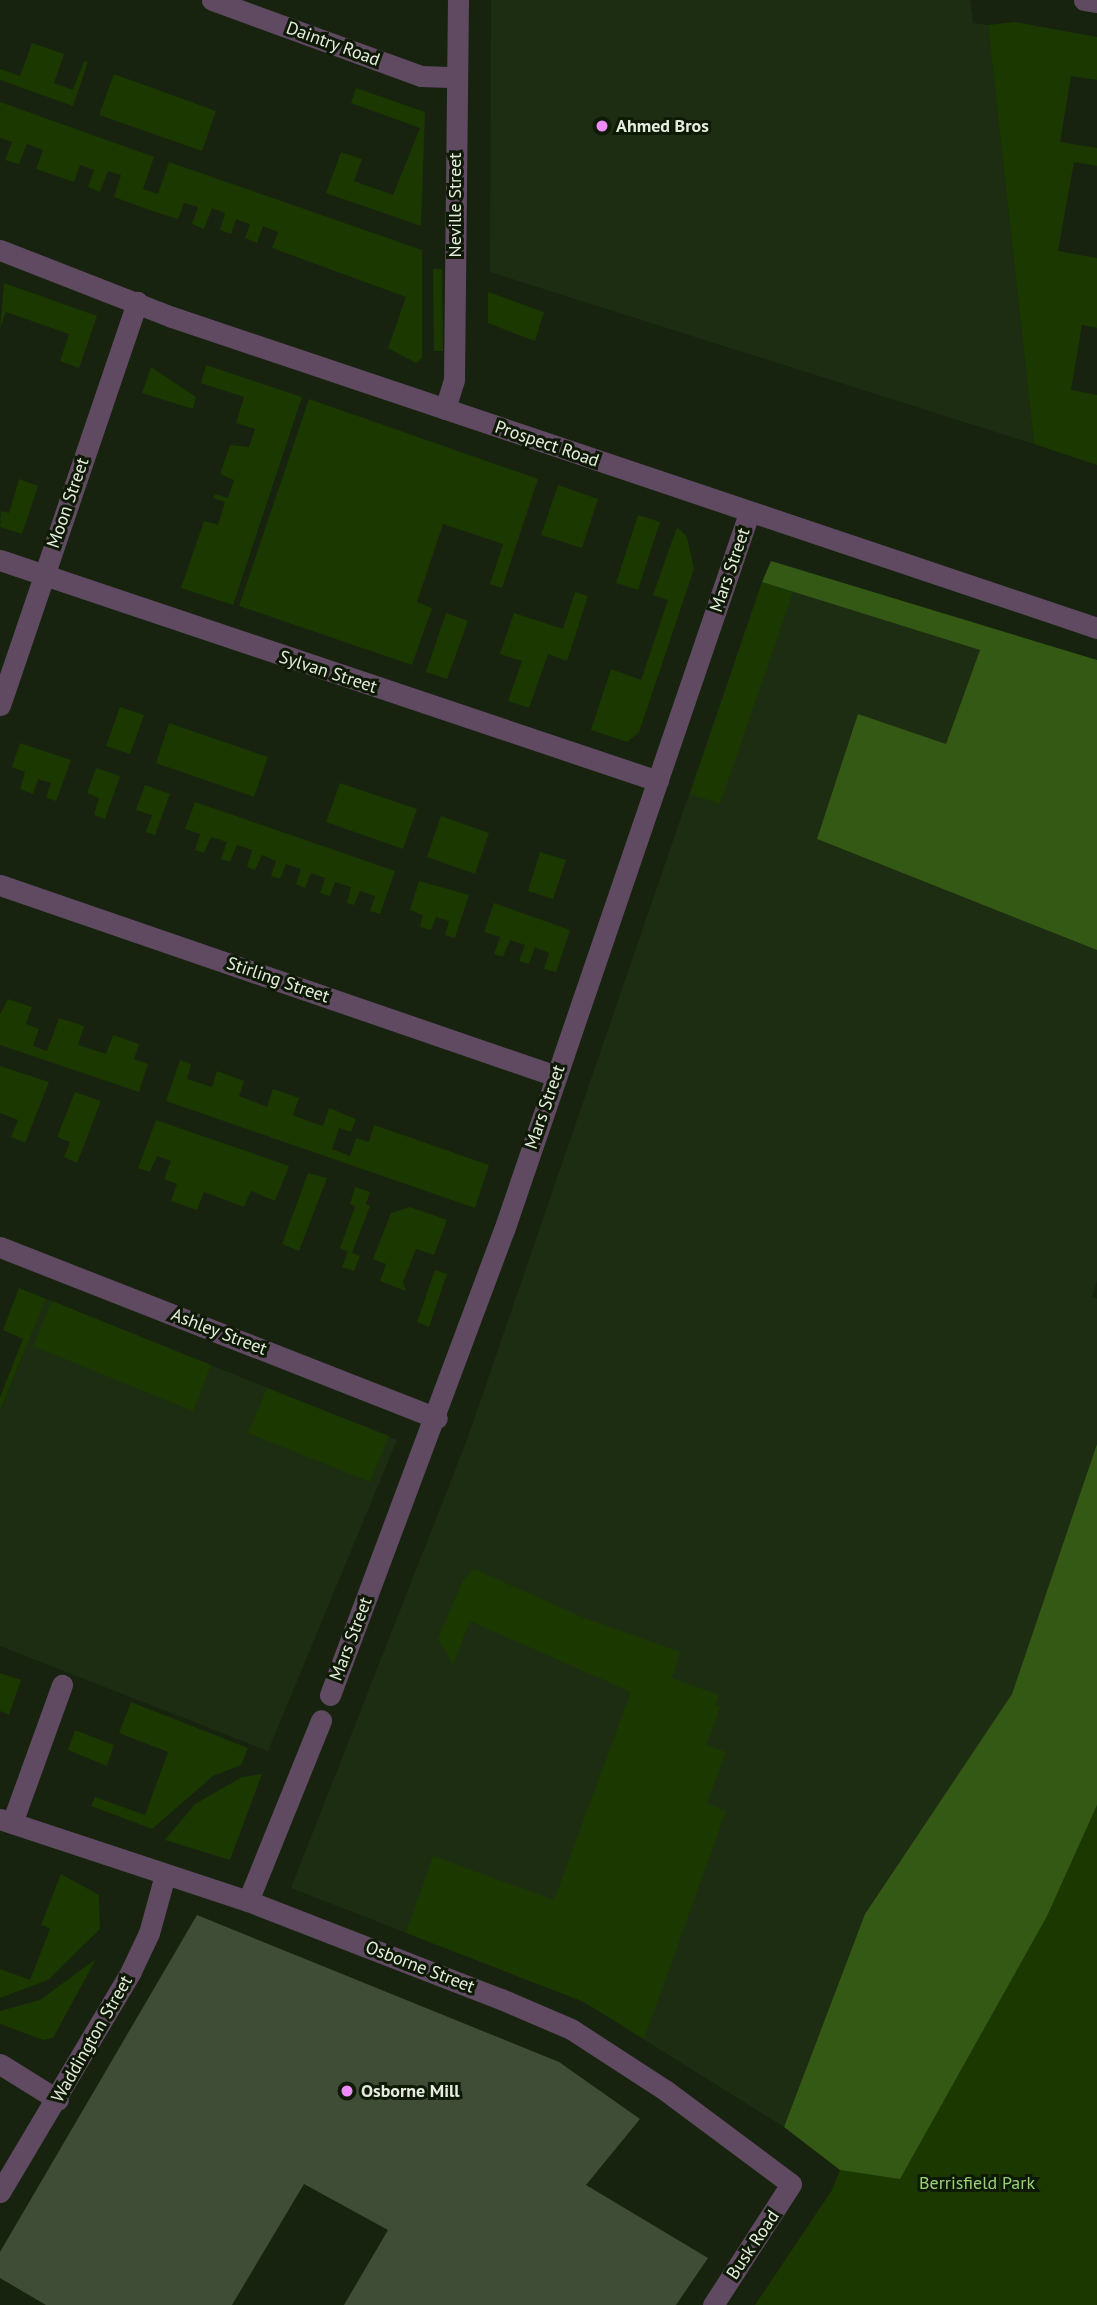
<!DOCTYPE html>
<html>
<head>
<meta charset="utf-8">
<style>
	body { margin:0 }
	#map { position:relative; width:1097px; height:2305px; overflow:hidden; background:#17230f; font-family:"PT Sans",sans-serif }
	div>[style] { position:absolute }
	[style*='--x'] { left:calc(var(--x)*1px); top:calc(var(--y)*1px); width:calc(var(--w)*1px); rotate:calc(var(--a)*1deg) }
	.built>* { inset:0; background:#1d2d12 }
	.green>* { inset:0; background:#1a3800 }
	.forest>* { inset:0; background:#345915 }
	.building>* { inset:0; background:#3f4d37 }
	.minor>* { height:21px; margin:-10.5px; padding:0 10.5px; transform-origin:10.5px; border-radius:10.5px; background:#604a62 }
	.dots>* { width:19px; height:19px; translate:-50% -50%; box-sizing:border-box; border:4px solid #0e1a06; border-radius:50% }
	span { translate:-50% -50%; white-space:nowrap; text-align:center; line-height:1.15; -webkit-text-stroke:6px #0e1a06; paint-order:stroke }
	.street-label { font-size:18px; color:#e4ecdf }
	.poi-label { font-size:18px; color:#e4ecdf; font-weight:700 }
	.left { translate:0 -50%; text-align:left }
	.park-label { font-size:18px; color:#9ad176 }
</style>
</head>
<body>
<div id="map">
	<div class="built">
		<div style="clip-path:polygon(491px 0,970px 0,973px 23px,988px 25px,1034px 444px,490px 272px)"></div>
		<div style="clip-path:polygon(762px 582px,980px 650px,946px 745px,817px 839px,1097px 950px,1097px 1281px,1092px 1297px,1097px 1299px,1097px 1444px,1012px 1694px,865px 1914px,784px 2127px,584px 2002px,291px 1888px,467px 1440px)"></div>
		<div style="clip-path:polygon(46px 1299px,397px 1440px,268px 1751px,0 1646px,0 1411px)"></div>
	</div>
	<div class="green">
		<div style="clip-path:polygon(1015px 22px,1097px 37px,1097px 80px,1071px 76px,1060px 142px,1097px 148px,1097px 166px,1074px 162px,1058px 251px,1097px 258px,1097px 328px,1082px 325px,1071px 390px,1097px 395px,1097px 465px,1034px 444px,988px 25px)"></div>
		<div style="clip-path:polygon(32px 43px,64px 54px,54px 83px,73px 90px,84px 61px,88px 62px,73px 106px,0 80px,0 69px,20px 76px)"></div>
		<div style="clip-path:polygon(114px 74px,216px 111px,202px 151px,99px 115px)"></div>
		<div style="clip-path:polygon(356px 88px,425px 112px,421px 226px,326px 193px,341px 152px,362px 159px,354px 181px,393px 195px,420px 128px,351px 103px)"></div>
		<div style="clip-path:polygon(0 102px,154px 157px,143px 189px,158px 194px,169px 162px,422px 250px,422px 358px,416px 363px,388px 348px,406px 297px,272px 248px,278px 232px,263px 226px,257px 243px,245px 238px,250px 224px,236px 219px,231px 234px,220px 230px,225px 213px,212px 208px,204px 229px,192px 224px,198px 207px,184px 203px,178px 219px,152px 211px,114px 197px,121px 175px,108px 171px,100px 192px,88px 187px,94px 170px,80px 165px,74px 182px,36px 169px,43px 150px,27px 144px,19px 164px,5px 160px,12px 142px,0 138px)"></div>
		<div style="clip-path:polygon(433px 269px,442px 269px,443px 351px,434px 351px)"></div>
		<div style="clip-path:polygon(4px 283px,97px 316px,79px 368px,60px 361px,69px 334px,6px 312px,0 328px)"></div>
		<div style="clip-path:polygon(488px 292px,544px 312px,535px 341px,488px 323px)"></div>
		<div style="clip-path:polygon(206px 365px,302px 397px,233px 605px,181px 588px,204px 521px,218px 525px,225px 502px,213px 498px,215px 494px,228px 498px,234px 480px,220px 474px,230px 445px,249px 447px,255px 429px,236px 423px,244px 397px,201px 383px)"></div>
		<div style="clip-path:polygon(151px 367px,196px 397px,193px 409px,142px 393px)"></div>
		<div style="clip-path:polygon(309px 399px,538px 479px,502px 588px,490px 584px,503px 544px,443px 524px,417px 602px,432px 608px,412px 665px,239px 606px)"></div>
		<div style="clip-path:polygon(19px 479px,38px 486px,22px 534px,0 527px,1px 511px,9px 513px)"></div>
		<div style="clip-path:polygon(558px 485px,598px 499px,582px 548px,541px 535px)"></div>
		<div style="clip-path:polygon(638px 515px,660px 522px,638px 590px,616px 583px)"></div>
		<div style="clip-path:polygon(677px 527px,687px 537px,694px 569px,639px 732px,627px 742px,591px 730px,611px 669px,641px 680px,668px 600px,653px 595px)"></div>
		<div style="clip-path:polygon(762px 582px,793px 592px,720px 804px,690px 794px)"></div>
		<div style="clip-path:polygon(575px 592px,588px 596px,567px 661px,548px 654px,529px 708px,508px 701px,522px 661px,500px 654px,514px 613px,563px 629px)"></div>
		<div style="clip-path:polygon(446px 613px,468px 621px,447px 679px,426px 672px)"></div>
		<div style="clip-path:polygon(120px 707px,144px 715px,130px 754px,106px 746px)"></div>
		<div style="clip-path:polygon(169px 723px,268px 757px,254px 797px,156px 763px)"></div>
		<div style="clip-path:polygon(20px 743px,71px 760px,56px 801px,46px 798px,51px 783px,38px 779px,33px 794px,20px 789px,25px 772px,12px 767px)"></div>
		<div style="clip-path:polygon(96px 768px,120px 776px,105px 819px,94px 815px,99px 798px,87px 793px)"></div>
		<div style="clip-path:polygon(340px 783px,417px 809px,403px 849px,326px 822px)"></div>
		<div style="clip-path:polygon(145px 785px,170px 794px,155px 835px,146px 832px,152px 815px,136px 810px)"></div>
		<div style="clip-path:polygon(195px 802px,395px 871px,380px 914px,370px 911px,375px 896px,360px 891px,354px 905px,347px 903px,351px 887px,335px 882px,330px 896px,320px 893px,325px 878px,311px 873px,305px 888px,296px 884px,301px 869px,286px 864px,280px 879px,271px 876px,276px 861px,262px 855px,255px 870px,247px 867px,252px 850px,237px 845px,230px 862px,221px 859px,227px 842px,211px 837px,204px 853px,195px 850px,200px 834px,185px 829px)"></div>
		<div style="clip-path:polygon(441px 816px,489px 833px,475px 874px,427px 857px)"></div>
		<div style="clip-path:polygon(540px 852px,566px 860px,553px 899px,528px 891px)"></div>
		<div style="clip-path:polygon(419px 881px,469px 895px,455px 938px,445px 935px,449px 921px,436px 917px,431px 930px,420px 927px,423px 915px,410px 910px)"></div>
		<div style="clip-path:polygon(494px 903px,570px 930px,556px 972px,544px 969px,549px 953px,535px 947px,529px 964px,519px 961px,525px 945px,510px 940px,503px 957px,494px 954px,500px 937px,484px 932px)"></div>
		<div style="clip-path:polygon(8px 999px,32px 1007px,26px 1024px,39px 1029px,33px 1046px,47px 1051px,59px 1018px,84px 1026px,78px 1045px,106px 1054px,113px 1035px,139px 1044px,134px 1059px,148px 1064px,139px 1092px,0 1045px,0 1014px)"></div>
		<div style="clip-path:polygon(180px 1060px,191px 1064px,187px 1079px,212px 1087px,217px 1071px,244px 1081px,239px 1096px,267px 1107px,273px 1089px,299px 1098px,293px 1115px,308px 1121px,323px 1126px,329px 1108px,356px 1119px,351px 1132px,339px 1128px,332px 1149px,350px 1156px,356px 1138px,369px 1142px,374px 1125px,489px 1165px,475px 1208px,166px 1101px)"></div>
		<div style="clip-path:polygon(0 1066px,49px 1082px,25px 1143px,11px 1137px,18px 1120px,0 1113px)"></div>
		<div style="clip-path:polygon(75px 1092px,101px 1101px,77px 1163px,64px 1157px,70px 1142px,57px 1137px)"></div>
		<div style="clip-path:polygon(156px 1120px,289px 1166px,275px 1201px,251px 1191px,244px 1207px,204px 1192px,197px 1210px,171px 1201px,177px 1184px,164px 1179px,171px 1161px,157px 1156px,150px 1172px,138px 1168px)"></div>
		<div style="clip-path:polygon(308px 1173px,327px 1178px,299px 1251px,282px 1244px)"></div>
		<div style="clip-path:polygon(355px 1187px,370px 1192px,366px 1204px,370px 1206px,352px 1253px,360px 1256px,354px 1271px,342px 1267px,348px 1252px,340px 1248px,355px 1207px,350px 1204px)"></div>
		<div style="clip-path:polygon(410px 1207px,447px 1220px,434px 1255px,416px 1249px,403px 1282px,406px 1291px,380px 1281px,386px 1264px,373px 1259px,391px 1213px)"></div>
		<div style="clip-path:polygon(435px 1270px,447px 1274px,429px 1327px,417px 1322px)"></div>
		<div style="clip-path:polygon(19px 1288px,46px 1299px,0 1411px,0 1397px,23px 1339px,3px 1330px)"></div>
		<div style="clip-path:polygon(52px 1301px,211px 1365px,193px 1411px,33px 1346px)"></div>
		<div style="clip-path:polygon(267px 1388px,389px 1436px,370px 1482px,248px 1433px)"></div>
		<div style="clip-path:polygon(474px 1569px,582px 1617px,680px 1652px,672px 1678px,719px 1695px,715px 1705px,720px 1707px,706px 1745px,726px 1752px,707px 1803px,726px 1811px,644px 2039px,584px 2002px,406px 1933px,433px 1856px,554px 1900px,631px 1692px,470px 1621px,453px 1664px,438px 1639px,463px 1580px)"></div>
		<div style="clip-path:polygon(0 1673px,21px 1680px,9px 1715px,0 1711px)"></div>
		<div style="clip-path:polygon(131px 1702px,248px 1748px,241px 1765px,213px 1776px,152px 1829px,91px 1806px,95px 1797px,145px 1815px,168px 1752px,119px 1733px)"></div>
		<div style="clip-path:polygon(75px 1730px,114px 1745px,107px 1766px,68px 1750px)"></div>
		<div style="clip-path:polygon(262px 1774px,230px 1860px,165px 1840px,195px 1804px,242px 1777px)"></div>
		<div style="clip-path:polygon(1097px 1802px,1097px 2305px,755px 2305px,832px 2190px,840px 2170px)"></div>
		<div style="clip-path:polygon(61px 1874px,99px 1895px,100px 1929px,48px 1980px,0 1998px,0 1969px,30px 1980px,50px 1929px,41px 1925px)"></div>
		<div style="clip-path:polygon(96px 1959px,53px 2038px,43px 2040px,0 2024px,0 2011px,40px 2000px)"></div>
	</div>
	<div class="forest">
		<div style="clip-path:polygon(771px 561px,1097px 660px,1097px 950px,817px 839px,858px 714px,946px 744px,980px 650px,762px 582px)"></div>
		<div style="clip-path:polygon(1097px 1444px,1097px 1805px,1047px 1916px,900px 2179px,840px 2170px,784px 2127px,865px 1914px,1012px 1694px)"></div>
	</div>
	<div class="building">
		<div style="clip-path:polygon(197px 1915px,559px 2062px,640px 2119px,586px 2185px,708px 2258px,676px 2305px,344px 2305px,388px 2230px,304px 2184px,232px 2305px,46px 2305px,0 2278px,0 2252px)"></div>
	</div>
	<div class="minor">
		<div style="--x:212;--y:0;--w:222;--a:20"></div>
		<div style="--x:421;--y:76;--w:35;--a:2"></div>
		<div style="--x:1084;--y:0;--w:13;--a:9"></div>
		<div style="--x:0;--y:250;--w:185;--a:21.3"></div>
		<div style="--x:172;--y:317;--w:976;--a:18.58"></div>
		<div style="--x:445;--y:409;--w:30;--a:-73"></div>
		<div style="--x:454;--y:380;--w:380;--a:-89.4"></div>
		<div style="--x:0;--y:560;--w:694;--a:18.57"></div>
		<div style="--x:0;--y:705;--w:426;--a:-71.2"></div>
		<div style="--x:0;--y:885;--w:588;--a:18.96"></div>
		<div style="--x:0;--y:1247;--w:469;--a:21.4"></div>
		<div style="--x:330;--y:1695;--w:496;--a:-69.5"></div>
		<div style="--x:504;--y:1230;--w:758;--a:-71.13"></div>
		<div style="--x:0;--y:1819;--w:261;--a:18.3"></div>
		<div style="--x:248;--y:1901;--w:271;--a:21.2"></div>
		<div style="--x:501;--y:1999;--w:76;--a:23.2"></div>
		<div style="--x:571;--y:2029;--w:112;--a:33"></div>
		<div style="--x:665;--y:2090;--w:157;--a:36.7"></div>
		<div style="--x:791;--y:2184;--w:144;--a:122.8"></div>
		<div style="--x:12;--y:1823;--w:147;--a:-70.1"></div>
		<div style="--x:248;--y:1901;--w:195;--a:-68"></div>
		<div style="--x:0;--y:2064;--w:68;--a:31.8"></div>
		<div style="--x:0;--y:2192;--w:257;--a:-59.3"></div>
		<div style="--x:131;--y:1971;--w:42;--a:-64.7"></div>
		<div style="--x:149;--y:1933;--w:60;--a:-74.6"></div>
	</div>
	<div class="dots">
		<div style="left:602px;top:126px;background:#ed8cf9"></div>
		<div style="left:347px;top:2091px;background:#ed8cf9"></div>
	</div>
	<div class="street-label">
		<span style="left:333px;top:44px;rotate:20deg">Daintry Road</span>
		<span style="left:455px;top:205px;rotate:-90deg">Neville Street</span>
		<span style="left:547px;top:444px;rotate:19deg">Prospect Road</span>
		<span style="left:68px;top:503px;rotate:-71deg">Moon Street</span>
		<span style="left:730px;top:570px;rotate:-71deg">Mars Street</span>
		<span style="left:328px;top:672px;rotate:18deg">Sylvan Street</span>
		<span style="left:278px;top:980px;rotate:19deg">Stirling Street</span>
		<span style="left:545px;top:1107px;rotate:-71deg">Mars Street</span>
		<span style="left:219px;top:1332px;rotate:21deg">Ashley Street</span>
		<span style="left:351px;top:1639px;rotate:-69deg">Mars Street</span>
		<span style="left:420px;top:1967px;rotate:21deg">Osborne Street</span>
		<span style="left:92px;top:2039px;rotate:-60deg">Waddington Street</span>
		<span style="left:753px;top:2245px;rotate:-56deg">Busk Road</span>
	</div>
	<div class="poi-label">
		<span class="left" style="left:616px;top:126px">Ahmed Bros</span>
		<span class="left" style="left:361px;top:2091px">Osborne Mill</span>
	</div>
	<div class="park-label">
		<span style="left:977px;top:2183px">Berrisfield Park</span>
	</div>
</div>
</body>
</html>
